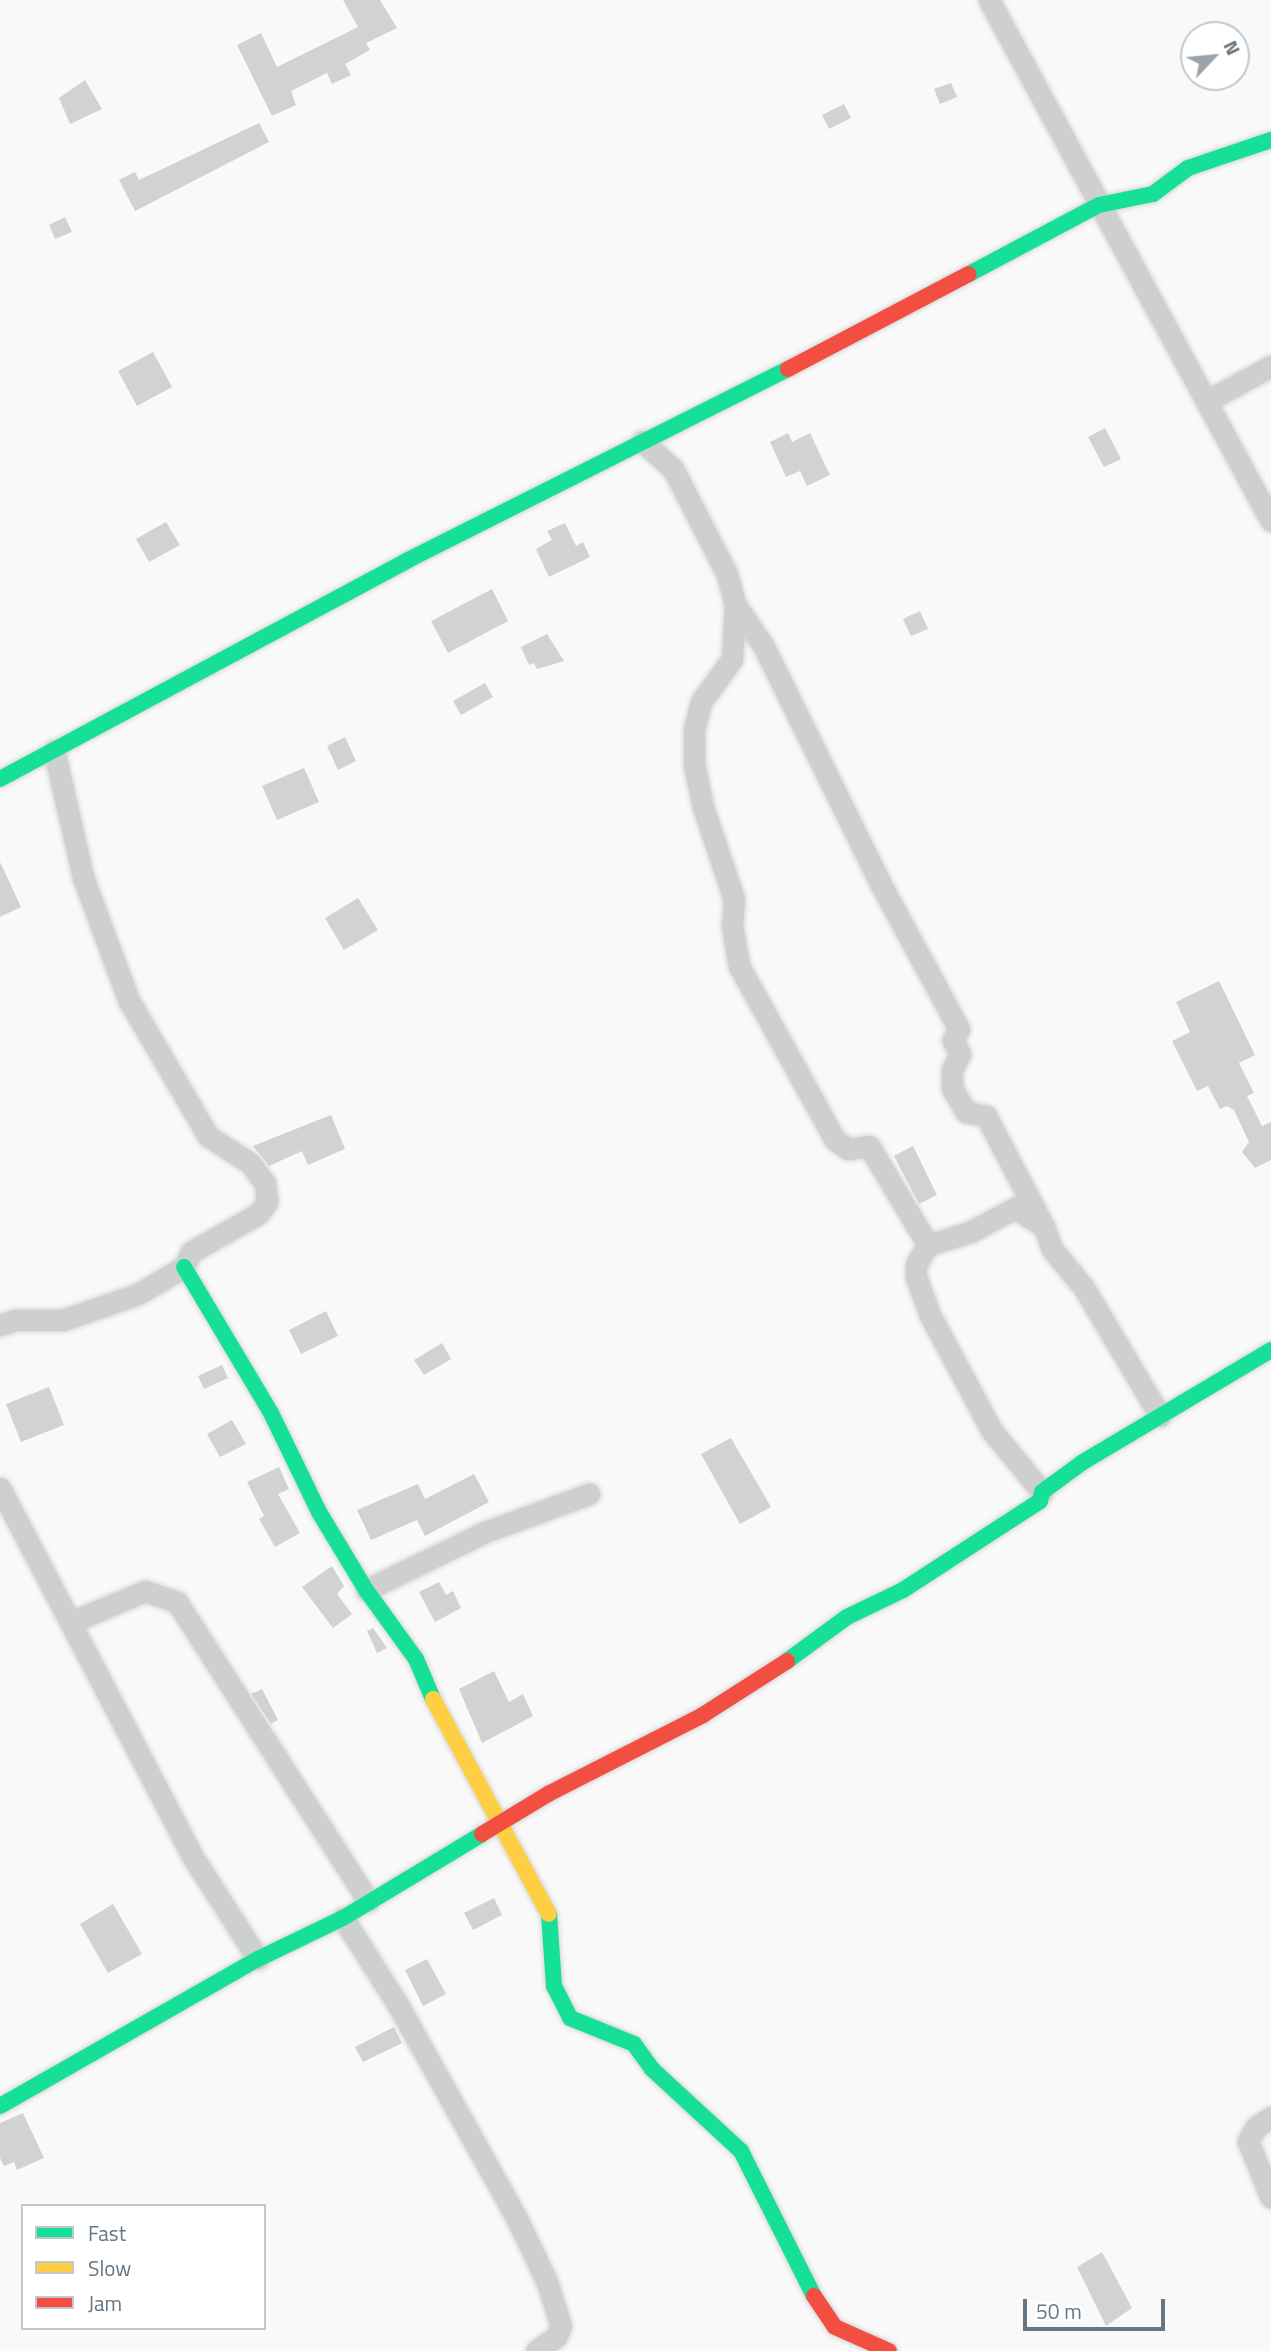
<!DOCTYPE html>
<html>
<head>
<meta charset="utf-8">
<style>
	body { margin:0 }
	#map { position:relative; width:1271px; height:2351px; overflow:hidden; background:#f9f9f9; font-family:"Titillium Web",sans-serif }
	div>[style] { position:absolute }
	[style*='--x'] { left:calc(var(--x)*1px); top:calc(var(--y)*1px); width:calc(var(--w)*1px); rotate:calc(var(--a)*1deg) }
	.building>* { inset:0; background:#d0d2d3 }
	.roads { filter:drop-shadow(0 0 2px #d5d6d7) drop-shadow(0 0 2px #d5d6d7) }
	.street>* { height:21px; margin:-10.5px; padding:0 10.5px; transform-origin:10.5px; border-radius:10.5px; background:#cecfd0 }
	.fast>* { height:16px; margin:-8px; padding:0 8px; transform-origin:8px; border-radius:8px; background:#16e098 }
	.slow>* { height:16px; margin:-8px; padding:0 8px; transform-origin:8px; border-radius:8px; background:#ffcf43 }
	.jam>* { height:16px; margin:-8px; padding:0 8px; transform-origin:8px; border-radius:8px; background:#f24e42 }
	span { translate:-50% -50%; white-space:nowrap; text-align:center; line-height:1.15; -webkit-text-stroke:7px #fff; paint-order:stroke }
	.legend { position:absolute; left:21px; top:2204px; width:245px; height:126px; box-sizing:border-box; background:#fff; border:2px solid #c1c8cd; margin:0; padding:9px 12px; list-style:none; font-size:21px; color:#657683 }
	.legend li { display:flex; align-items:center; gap:14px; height:35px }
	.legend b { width:35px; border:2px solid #c1c8cd }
	.north { position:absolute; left:1180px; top:21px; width:70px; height:70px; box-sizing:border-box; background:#fff; border:2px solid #c1c8cd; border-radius:50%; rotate:64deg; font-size:19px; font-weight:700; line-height:28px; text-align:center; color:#657683 }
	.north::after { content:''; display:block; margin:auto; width:24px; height:32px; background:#99a4ac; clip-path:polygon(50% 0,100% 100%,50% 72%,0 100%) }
	.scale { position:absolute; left:1023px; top:2299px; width:142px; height:32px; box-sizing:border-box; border:4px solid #657683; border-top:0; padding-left:9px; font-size:21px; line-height:24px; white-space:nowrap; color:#657683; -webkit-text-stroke:5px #fff; paint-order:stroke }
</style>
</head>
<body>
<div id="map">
	<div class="building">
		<div style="clip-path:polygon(343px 0,380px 0,397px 28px,366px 43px,370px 50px,345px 64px,351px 75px,332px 84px,327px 73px,291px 91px,296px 105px,272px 116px,237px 45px,261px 33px,277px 67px,358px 27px)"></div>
		<div style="clip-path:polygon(85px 80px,102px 109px,70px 124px,59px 98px)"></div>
		<div style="clip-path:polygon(951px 83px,957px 97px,940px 104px,934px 89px)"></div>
		<div style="clip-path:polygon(844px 104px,851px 118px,829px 129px,822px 115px)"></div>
		<div style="clip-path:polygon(259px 123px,269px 142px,135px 211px,119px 180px,135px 172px,139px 180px)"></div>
		<div style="clip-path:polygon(65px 217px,72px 232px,55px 239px,49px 225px)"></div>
		<div style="clip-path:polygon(153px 352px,172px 387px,137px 406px,118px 371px)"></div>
		<div style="clip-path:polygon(1105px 428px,1121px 459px,1104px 467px,1088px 437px)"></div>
		<div style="clip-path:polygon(788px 433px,792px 442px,810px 433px,830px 475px,807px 486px,800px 471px,786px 477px,770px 442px)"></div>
		<div style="clip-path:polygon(166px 522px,180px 545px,149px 562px,136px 539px)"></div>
		<div style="clip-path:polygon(565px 523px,576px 546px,583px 542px,590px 557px,549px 577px,536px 549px,552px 540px,547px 531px)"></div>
		<div style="clip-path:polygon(492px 589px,508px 621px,448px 653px,431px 621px)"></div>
		<div style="clip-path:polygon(920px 611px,928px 629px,911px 636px,903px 619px)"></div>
		<div style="clip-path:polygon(547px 634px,564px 661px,537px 669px,534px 663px,529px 665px,521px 647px)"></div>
		<div style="clip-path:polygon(485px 683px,493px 697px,461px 715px,453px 701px)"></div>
		<div style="clip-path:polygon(345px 737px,356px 761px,338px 770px,327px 746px)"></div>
		<div style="clip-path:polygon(304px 768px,319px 802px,277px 820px,262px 786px)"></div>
		<div style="clip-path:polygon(0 862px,21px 907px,0 917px)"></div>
		<div style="clip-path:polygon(358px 898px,378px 930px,344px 950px,325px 918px)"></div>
		<div style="clip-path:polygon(1219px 981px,1255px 1055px,1239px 1063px,1254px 1093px,1247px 1096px,1262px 1126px,1271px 1122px,1271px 1160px,1255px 1168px,1242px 1152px,1249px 1142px,1234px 1110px,1227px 1106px,1220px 1109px,1208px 1086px,1197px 1091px,1172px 1041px,1190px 1032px,1176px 1002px)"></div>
		<div style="clip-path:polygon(331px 1115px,345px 1149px,308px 1165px,302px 1151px,269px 1166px,253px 1146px)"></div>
		<div style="clip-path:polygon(913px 1146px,937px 1195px,919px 1204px,894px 1156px)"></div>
		<div style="clip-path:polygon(326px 1311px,338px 1336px,301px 1354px,289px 1330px)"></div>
		<div style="clip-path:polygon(442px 1343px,451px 1359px,424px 1375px,414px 1360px)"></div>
		<div style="clip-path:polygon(222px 1365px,228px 1378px,204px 1389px,198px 1376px)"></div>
		<div style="clip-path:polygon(49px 1387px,64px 1425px,21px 1442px,6px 1404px)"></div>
		<div style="clip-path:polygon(232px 1420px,246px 1444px,220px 1457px,207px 1434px)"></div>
		<div style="clip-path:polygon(731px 1438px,771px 1507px,740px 1524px,701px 1454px)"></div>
		<div style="clip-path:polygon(279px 1467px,289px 1489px,278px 1494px,300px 1533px,275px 1547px,259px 1519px,264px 1516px,247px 1482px)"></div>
		<div style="clip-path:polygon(474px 1474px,489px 1502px,425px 1536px,417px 1520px,371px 1540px,357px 1510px,418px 1484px,425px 1499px)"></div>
		<div style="clip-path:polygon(332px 1566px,344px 1586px,337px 1594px,352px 1614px,333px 1628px,302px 1587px)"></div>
		<div style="clip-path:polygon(439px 1582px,446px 1595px,453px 1591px,461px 1608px,435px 1622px,419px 1592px)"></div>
		<div style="clip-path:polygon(373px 1628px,387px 1648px,377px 1653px,367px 1631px)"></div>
		<div style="clip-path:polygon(494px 1671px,509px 1702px,523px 1694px,533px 1716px,482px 1743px,459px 1689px)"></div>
		<div style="clip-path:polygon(262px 1689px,278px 1720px,271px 1724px,251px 1694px)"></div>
		<div style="clip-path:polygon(494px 1898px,502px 1915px,473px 1930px,464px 1913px)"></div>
		<div style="clip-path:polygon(113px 1904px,142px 1954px,108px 1973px,80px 1924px)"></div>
		<div style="clip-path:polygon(427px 1959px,446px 1994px,423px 2006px,405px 1970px)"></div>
		<div style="clip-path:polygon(394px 2027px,402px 2043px,363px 2062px,355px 2047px)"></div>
		<div style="clip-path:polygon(23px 2113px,44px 2158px,17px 2170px,14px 2162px,4px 2166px,0 2158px,0 2123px)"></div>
		<div style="clip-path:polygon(1102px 2252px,1132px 2308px,1106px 2326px,1077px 2267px)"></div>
	</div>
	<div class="roads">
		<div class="street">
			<div style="--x:989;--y:0;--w:592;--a:61.57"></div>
			<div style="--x:1207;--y:401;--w:73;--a:-28.7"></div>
			<div style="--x:642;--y:441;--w:42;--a:42.1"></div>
			<div style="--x:673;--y:469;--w:118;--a:62.8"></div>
			<div style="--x:727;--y:574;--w:31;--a:75"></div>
			<div style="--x:735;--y:604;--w:52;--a:56"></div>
			<div style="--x:764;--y:647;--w:263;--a:63.8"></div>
			<div style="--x:880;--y:883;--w:166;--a:61.6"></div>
			<div style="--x:959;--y:1029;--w:13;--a:119"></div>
			<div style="--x:953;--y:1040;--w:16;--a:63"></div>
			<div style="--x:960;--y:1054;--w:18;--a:117"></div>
			<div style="--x:952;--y:1070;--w:18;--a:90"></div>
			<div style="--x:952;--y:1088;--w:28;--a:60"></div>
			<div style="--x:966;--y:1112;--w:20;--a:11"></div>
			<div style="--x:986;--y:1116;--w:125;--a:62.4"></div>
			<div style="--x:735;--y:604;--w:55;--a:93.1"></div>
			<div style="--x:732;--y:659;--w:53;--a:125.8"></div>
			<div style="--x:701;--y:702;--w:29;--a:104"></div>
			<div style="--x:694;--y:730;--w:34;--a:90"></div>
			<div style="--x:694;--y:764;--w:44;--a:78.2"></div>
			<div style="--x:703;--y:807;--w:97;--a:71.4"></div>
			<div style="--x:734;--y:899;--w:26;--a:94"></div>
			<div style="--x:732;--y:925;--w:42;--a:80.3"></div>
			<div style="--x:739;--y:966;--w:199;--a:61.1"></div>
			<div style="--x:835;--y:1140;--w:16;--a:35"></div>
			<div style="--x:848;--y:1149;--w:21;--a:-8"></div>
			<div style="--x:869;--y:1146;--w:115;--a:59.2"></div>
			<div style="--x:928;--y:1245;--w:22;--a:122"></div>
			<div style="--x:916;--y:1264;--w:13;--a:90"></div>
			<div style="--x:916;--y:1277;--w:40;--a:69.8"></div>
			<div style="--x:930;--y:1315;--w:132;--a:61.9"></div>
			<div style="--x:992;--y:1431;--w:79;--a:50.7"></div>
			<div style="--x:928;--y:1245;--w:44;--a:-17.2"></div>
			<div style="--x:970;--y:1232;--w:51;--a:-28.1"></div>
			<div style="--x:1015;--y:1208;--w:35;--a:33"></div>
			<div style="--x:1044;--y:1227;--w:23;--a:70"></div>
			<div style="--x:1052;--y:1249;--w:50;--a:50.6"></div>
			<div style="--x:1084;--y:1288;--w:149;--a:59.3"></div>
			<div style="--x:0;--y:1325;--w:16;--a:-18"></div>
			<div style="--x:15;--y:1320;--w:48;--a:0"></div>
			<div style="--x:63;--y:1320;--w:79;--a:-19.1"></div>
			<div style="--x:138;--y:1294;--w:53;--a:-30.4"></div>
			<div style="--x:184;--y:1267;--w:17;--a:-65"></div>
			<div style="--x:191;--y:1252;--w:77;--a:-29.6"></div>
			<div style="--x:258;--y:1214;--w:15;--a:-53"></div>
			<div style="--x:267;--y:1202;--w:19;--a:-96"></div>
			<div style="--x:265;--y:1183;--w:25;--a:-127"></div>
			<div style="--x:250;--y:1163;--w:50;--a:-147.3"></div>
			<div style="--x:208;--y:1136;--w:156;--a:-120.3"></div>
			<div style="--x:129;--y:1001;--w:132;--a:-110.4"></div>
			<div style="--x:83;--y:877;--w:130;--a:-102.9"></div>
			<div style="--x:0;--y:1488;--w:415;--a:62.4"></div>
			<div style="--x:192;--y:1856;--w:122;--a:57.3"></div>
			<div style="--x:366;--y:1590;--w:132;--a:-26"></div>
			<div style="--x:485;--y:1532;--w:111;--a:-20.1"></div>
			<div style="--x:71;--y:1622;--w:80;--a:-22.7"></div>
			<div style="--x:145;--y:1591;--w:34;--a:19"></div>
			<div style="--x:177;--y:1602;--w:355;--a:57.4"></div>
			<div style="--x:343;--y:1918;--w:103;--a:57.7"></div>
			<div style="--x:398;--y:2005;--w:245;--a:60.9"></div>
			<div style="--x:517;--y:2219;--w:70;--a:64.5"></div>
			<div style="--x:547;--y:2282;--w:46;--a:72.3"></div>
			<div style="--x:561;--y:2326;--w:12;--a:114"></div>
			<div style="--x:556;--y:2337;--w:24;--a:145"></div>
			<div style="--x:1271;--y:2117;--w:18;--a:146"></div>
			<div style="--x:1256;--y:2127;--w:16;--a:120"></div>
			<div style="--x:1248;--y:2141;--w:61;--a:68"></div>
		</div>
		<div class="fast">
			<div style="--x:969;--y:274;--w:147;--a:-28"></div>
			<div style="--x:1099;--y:205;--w:55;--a:-11.5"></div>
			<div style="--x:1153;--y:194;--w:44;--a:-36.6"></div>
			<div style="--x:1188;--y:168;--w:88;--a:-18.6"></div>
			<div style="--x:0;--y:779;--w:461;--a:-28.2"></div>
			<div style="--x:406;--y:561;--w:428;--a:-26.7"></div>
			<div style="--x:184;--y:1267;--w:170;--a:59.2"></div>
			<div style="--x:271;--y:1413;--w:110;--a:64.1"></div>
			<div style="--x:319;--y:1512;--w:91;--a:58.9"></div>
			<div style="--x:366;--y:1590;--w:85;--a:54.1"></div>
			<div style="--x:416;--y:1659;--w:43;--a:67"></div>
			<div style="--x:787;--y:1661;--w:74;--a:-36.3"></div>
			<div style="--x:847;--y:1617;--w:62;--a:-25.7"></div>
			<div style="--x:903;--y:1590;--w:163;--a:-33"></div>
			<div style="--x:1040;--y:1501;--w:9;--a:-77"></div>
			<div style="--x:1042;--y:1492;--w:51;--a:-36.2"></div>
			<div style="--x:1083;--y:1462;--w:219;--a:-30.8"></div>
			<div style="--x:549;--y:1914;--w:72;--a:86"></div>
			<div style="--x:554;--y:1986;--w:36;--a:63"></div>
			<div style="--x:570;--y:2018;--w:69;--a:22.1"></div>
			<div style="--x:634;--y:2044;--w:31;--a:54"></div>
			<div style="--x:652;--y:2069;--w:121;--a:42.7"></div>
			<div style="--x:741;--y:2151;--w:162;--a:63.3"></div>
			<div style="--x:0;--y:2106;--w:297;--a:-29.7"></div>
			<div style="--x:258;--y:1959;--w:94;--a:-25.8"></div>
			<div style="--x:343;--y:1918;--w:162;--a:-31.1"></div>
		</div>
		<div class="slow">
			<div style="--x:433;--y:1699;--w:244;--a:61.7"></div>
		</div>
		<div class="jam">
			<div style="--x:788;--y:369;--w:204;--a:-27.7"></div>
			<div style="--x:482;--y:1834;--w:79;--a:-31.1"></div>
			<div style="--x:550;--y:1793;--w:172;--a:-27"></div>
			<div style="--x:703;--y:1715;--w:100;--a:-32.7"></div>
			<div style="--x:814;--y:2296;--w:37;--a:56"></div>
			<div style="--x:835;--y:2327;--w:59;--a:24"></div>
		</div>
	</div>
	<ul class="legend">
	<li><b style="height:9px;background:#16e098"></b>Fast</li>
	<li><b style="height:9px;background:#ffcf43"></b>Slow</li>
	<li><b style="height:9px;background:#f24e42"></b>Jam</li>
	</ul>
	<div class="north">N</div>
	<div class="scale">50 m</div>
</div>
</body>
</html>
